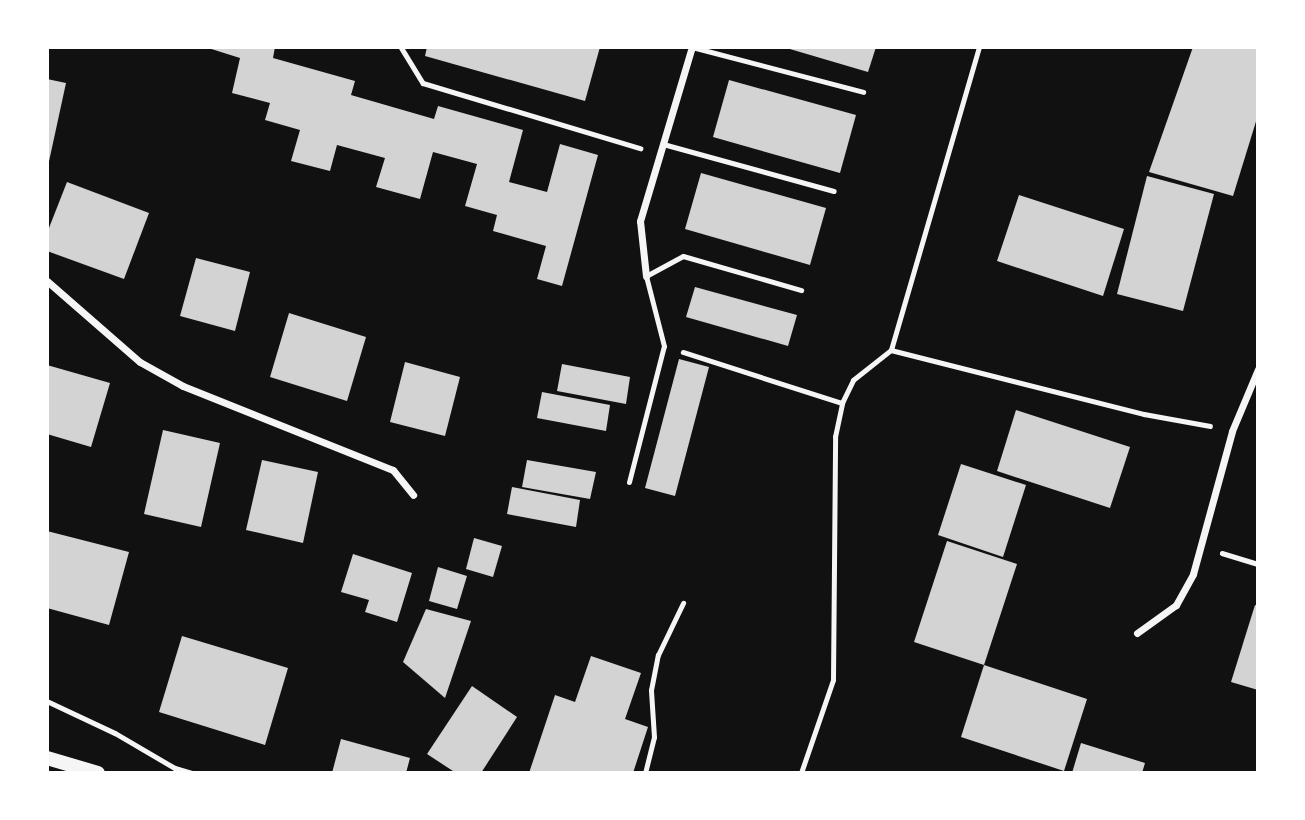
<!DOCTYPE html>
<html>
<head>
<meta charset="utf-8">
<style>
	body { margin:0 }
	#map { position:relative; width:1305px; height:820px; overflow:hidden; background:#111; font-family:Jost,sans-serif }
	div>[style] { position:absolute }
	[style*='--x'] { left:calc(var(--x)*1px); top:calc(var(--y)*1px); width:calc(var(--w)*1px); rotate:calc(var(--a)*1deg) }
	.building>* { inset:0; background:#d3d3d3 }
	.path>* { height:4.5px; margin:-2.25px; padding:0 2.25px; transform-origin:2.25px; border-radius:2.25px; background:#f5f5f5 }
	.service>* { height:5px; margin:-2.5px; padding:0 2.5px; transform-origin:2.5px; border-radius:2.5px; background:#f5f5f5 }
	.minor>* { height:7px; margin:-3.5px; padding:0 3.5px; transform-origin:3.5px; border-radius:3.5px; background:#f5f5f5 }
	.secondary>* { height:14px; margin:-7px; padding:0 7px; transform-origin:7px; border-radius:7px; background:#f5f5f5 }
	span { translate:-50% -50%; white-space:nowrap; text-align:center; line-height:1.15; -webkit-text-stroke:7px #fff; paint-order:stroke }
	.frame { position:absolute; inset:0; border:49px solid #fff; pointer-events:none }
</style>
</head>
<body>
<div id="map">
	<div class="building">
		<div style="clip-path:polygon(205px 47px,275px 47px,273px 58px,355px 81px,351px 95px,434px 119px,438px 106px,523px 130px,509px 182px,547px 192px,560px 144px,598px 155px,562px 286px,537px 279px,546px 246px,493px 231px,497px 215px,465px 206px,477px 164px,433px 152px,420px 199px,376px 187px,385px 158px,337px 145px,330px 171px,291px 161px,300px 130px,265px 120px,270px 103px,232px 93px,240px 58px)"></div>
		<div style="clip-path:polygon(427px 47px,600px 47px,585px 101px,425px 56px)"></div>
		<div style="clip-path:polygon(783px 47px,876px 47px,868px 72px)"></div>
		<div style="clip-path:polygon(1193px 47px,1258px 47px,1258px 115px,1233px 196px,1149px 172px)"></div>
		<div style="clip-path:polygon(47px 79px,66px 83px,48px 166px,47px 166px)"></div>
		<div style="clip-path:polygon(729px 80px,856px 115px,840px 173px,713px 137px)"></div>
		<div style="clip-path:polygon(701px 173px,826px 208px,810px 265px,685px 229px)"></div>
		<div style="clip-path:polygon(1147px 176px,1214px 194px,1183px 311px,1117px 294px)"></div>
		<div style="clip-path:polygon(67px 182px,149px 213px,124px 279px,47px 251px,47px 233px)"></div>
		<div style="clip-path:polygon(1019px 195px,1124px 229px,1103px 296px,997px 261px)"></div>
		<div style="clip-path:polygon(196px 258px,250px 272px,235px 331px,180px 316px)"></div>
		<div style="clip-path:polygon(695px 287px,797px 315px,788px 346px,686px 317px)"></div>
		<div style="clip-path:polygon(289px 313px,366px 337px,347px 401px,270px 377px)"></div>
		<div style="clip-path:polygon(679px 359px,709px 367px,675px 496px,645px 488px)"></div>
		<div style="clip-path:polygon(405px 362px,460px 377px,445px 436px,390px 422px)"></div>
		<div style="clip-path:polygon(562px 364px,630px 377px,626px 404px,557px 391px)"></div>
		<div style="clip-path:polygon(47px 365px,110px 383px,91px 447px,47px 434px)"></div>
		<div style="clip-path:polygon(542px 392px,610px 405px,606px 431px,537px 418px)"></div>
		<div style="clip-path:polygon(1016px 410px,1130px 447px,1110px 508px,997px 471px)"></div>
		<div style="clip-path:polygon(163px 430px,220px 443px,201px 527px,144px 514px)"></div>
		<div style="clip-path:polygon(262px 460px,318px 472px,303px 543px,246px 530px)"></div>
		<div style="clip-path:polygon(527px 460px,596px 472px,590px 499px,522px 487px)"></div>
		<div style="clip-path:polygon(961px 464px,1026px 485px,1003px 557px,938px 535px)"></div>
		<div style="clip-path:polygon(512px 487px,580px 500px,576px 527px,507px 514px)"></div>
		<div style="clip-path:polygon(47px 531px,129px 552px,109px 625px,47px 608px)"></div>
		<div style="clip-path:polygon(474px 538px,502px 546px,493px 577px,466px 569px)"></div>
		<div style="clip-path:polygon(947px 541px,1017px 564px,984px 665px,914px 642px)"></div>
		<div style="clip-path:polygon(353px 554px,412px 573px,397px 622px,365px 612px,369px 600px,341px 592px)"></div>
		<div style="clip-path:polygon(438px 567px,467px 576px,457px 609px,429px 601px)"></div>
		<div style="clip-path:polygon(1255px 605px,1258px 606px,1258px 690px,1231px 682px)"></div>
		<div style="clip-path:polygon(426px 609px,471px 621px,445px 698px,403px 662px)"></div>
		<div style="clip-path:polygon(182px 636px,288px 668px,265px 745px,159px 712px)"></div>
		<div style="clip-path:polygon(591px 656px,641px 673px,625px 719px,648px 727px,633px 773px,529px 773px,555px 695px,575px 702px)"></div>
		<div style="clip-path:polygon(984px 665px,1087px 699px,1064px 771px,961px 737px)"></div>
		<div style="clip-path:polygon(472px 686px,517px 717px,481px 773px,456px 773px,427px 754px)"></div>
		<div style="clip-path:polygon(341px 739px,410px 758px,406px 773px,332px 773px)"></div>
		<div style="clip-path:polygon(1081px 743px,1145px 763px,1142px 773px,1072px 773px)"></div>
	</div>
	<div class="path">
		<div style="--x:401;--y:47;--w:42;--a:58.6"></div>
		<div style="--x:423;--y:83;--w:227;--a:16.7"></div>
		<div style="--x:891;--y:350;--w:261;--a:14.2"></div>
		<div style="--x:1144;--y:414;--w:67;--a:10.3"></div>
		<div style="--x:683;--y:352;--w:167;--a:17.8"></div>
		<div style="--x:1222;--y:553;--w:38;--a:17"></div>
		<div style="--x:47;--y:701;--w:75;--a:25.2"></div>
		<div style="--x:115;--y:733;--w:69;--a:30.3"></div>
		<div style="--x:175;--y:768;--w:18;--a:16"></div>
		<div style="--x:801;--y:773;--w:98;--a:-71"></div>
		<div style="--x:833;--y:680;--w:243;--a:-89.5"></div>
		<div style="--x:835;--y:437;--w:35;--a:-78"></div>
		<div style="--x:842;--y:403;--w:25;--a:-64"></div>
		<div style="--x:853;--y:380;--w:48;--a:-38.3"></div>
		<div style="--x:891;--y:350;--w:316;--a:-73.8"></div>
	</div>
	<div class="service">
		<div style="--x:692;--y:47;--w:177;--a:14.7"></div>
		<div style="--x:663;--y:144;--w:177;--a:15.4"></div>
		<div style="--x:629;--y:482;--w:140;--a:-75.6"></div>
		<div style="--x:664;--y:346;--w:72;--a:-104.4"></div>
		<div style="--x:646;--y:276;--w:42;--a:-28.4"></div>
		<div style="--x:683;--y:256;--w:123;--a:16.1"></div>
		<div style="--x:645;--y:773;--w:37;--a:-76"></div>
		<div style="--x:654;--y:737;--w:47;--a:-93.7"></div>
		<div style="--x:651;--y:690;--w:36;--a:-79"></div>
		<div style="--x:658;--y:655;--w:58;--a:-64.3"></div>
	</div>
	<div class="minor">
		<div style="--x:646;--y:276;--w:55;--a:-96.2"></div>
		<div style="--x:640;--y:221;--w:182;--a:-73.4"></div>
		<div style="--x:47;--y:281;--w:123;--a:41.1"></div>
		<div style="--x:140;--y:362;--w:49;--a:29.2"></div>
		<div style="--x:183;--y:386;--w:226;--a:21.8"></div>
		<div style="--x:393;--y:470;--w:32;--a:51"></div>
		<div style="--x:1137;--y:633;--w:48;--a:-35.7"></div>
		<div style="--x:1176;--y:605;--w:35;--a:-61"></div>
		<div style="--x:1193;--y:574;--w:148;--a:-74.7"></div>
		<div style="--x:1232;--y:431;--w:67;--a:-67.2"></div>
	</div>
	<div class="secondary">
		<div style="--x:47;--y:758;--w:53;--a:16.4"></div>
	</div>
	<div class="frame"></div>
</div>
</body>
</html>
